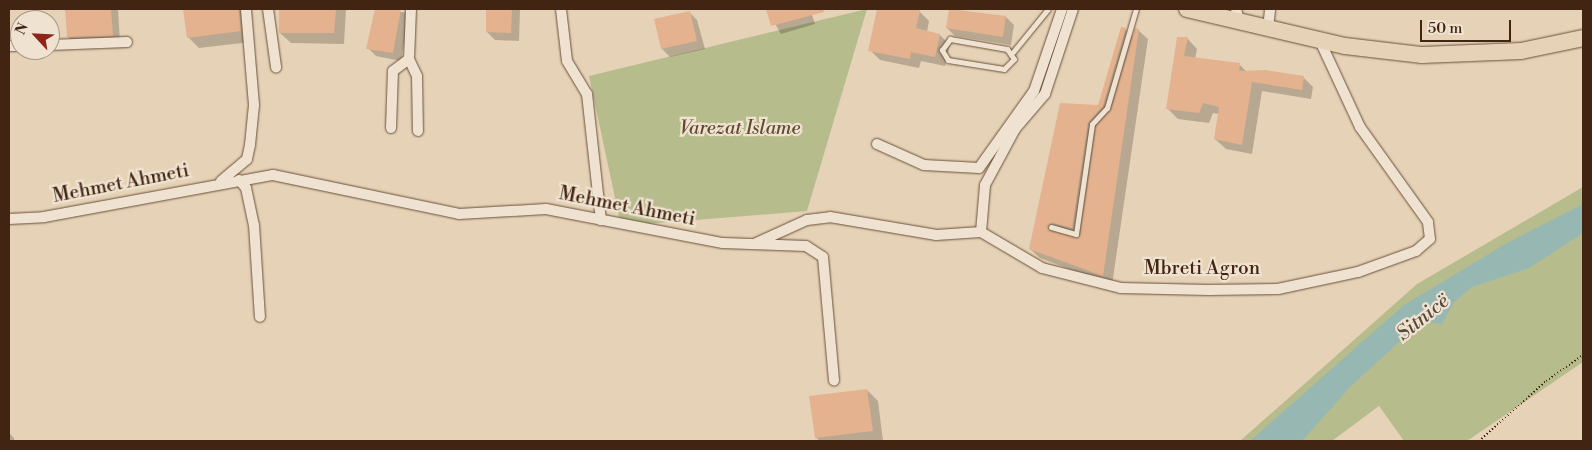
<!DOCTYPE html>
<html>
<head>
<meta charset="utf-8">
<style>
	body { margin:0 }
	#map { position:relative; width:1592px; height:450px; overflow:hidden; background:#e6d3b7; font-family:"Libre Bodoni",serif }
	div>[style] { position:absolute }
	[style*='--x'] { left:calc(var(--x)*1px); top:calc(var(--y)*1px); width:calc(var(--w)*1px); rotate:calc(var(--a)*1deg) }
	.green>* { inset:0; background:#b7bc8d }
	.water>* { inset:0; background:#96b7b2 }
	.shadow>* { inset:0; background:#0003 }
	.building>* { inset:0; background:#e4b28f }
	.path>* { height:2px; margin-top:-1px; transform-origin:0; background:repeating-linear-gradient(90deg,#412411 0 1px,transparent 0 3.5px) }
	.roads { filter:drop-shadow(0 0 1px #6a503a) drop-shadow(0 0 1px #6a503a) }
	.service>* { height:5px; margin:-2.5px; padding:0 2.5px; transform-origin:2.5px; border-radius:2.5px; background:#efe2d0 }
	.minor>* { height:10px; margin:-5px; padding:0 5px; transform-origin:5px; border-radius:5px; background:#efe2d0 }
	.primary>* { height:16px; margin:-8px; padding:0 8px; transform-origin:8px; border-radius:8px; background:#e6d3b7 }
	span { translate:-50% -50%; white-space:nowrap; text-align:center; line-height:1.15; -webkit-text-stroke:4.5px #efe2d0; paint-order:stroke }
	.park-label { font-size:19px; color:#5e4a30; font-style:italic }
	.street-label { font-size:19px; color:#412411 }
	.water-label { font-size:20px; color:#564939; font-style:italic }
	.frame { position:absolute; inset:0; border:10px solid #412411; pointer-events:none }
	.north { position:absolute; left:10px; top:10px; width:50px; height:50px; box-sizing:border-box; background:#efe2d0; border:1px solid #a99684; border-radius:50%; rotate:295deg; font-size:14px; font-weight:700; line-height:20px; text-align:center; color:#412411 }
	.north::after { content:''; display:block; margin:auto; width:18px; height:22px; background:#8f2418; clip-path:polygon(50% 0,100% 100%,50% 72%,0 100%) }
	.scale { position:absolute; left:1420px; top:20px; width:91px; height:22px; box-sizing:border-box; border:2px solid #412411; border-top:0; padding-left:6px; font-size:15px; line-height:18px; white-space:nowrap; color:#412411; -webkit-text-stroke:4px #efe2d0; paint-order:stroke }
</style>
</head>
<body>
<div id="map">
	<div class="green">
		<div style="clip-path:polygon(867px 9px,807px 211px,621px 226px,589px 76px)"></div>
		<div style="clip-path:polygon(1583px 187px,1583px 362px,1467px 441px,1404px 441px,1379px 406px,1332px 441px,1240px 441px,1417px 284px)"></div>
	</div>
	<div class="water">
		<div style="clip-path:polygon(1583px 204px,1583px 233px,1529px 268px,1472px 287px,1454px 302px,1442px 324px,1422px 321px,1351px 386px,1302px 441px,1250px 441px,1404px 305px,1507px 243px)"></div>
	</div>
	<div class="shadow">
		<div style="clip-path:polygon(67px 9px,118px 9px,120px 43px,76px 45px,68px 37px)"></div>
		<div style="clip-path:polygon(185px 9px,249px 9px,251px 42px,199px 48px,188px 37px)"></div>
		<div style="clip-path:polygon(280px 9px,346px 9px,344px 44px,291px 43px,280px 33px)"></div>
		<div style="clip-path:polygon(376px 9px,409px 13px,401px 61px,376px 56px,368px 48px)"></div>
		<div style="clip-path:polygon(488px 9px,520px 9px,519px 41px,495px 40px,487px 32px)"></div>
		<div style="clip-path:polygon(767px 9px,810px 9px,815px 24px,781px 34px)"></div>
		<div style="clip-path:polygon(878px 9px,919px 11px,929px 21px,927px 32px,940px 35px,950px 45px,945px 66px,921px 61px,919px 68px,880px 60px,870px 50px)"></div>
		<div style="clip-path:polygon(950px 9px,1006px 17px,1014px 25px,1011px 45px,955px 36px,947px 28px)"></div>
		<div style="clip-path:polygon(689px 12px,697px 20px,705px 49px,670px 57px,662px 49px)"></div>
		<div style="clip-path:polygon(evenodd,1125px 29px,1134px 37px,1138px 30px,1148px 39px,1112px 285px,1040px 258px,1030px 249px,1061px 104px,1099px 106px,1125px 29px,1062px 231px,1073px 236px,1058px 234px,1062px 231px)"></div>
		<div style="clip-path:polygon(1187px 38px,1197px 49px,1195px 59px,1240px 65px,1247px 72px,1303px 77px,1313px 87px,1311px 99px,1262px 91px,1252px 154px,1226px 149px,1215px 139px,1219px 114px,1213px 113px,1209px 123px,1178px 119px,1167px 108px)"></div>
		<div style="clip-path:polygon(867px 390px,878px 401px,883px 441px,820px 441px,816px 438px)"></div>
		<div style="clip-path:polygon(9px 433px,14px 438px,14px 441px,9px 441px)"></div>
	</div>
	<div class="building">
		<div style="clip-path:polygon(65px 9px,111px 9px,113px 36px,67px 37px)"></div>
		<div style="clip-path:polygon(183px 9px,239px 9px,241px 31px,187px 38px)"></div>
		<div style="clip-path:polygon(279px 9px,336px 9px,334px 33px,279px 33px)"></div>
		<div style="clip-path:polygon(375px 9px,401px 9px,393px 53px,366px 49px)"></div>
		<div style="clip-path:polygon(486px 9px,512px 9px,511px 33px,486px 32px)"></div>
		<div style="clip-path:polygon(766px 9px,823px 9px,824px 12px,771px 26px)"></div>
		<div style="clip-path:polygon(877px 9px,920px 10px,916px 28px,940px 34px,935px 57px,911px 52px,910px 59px,868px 51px)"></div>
		<div style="clip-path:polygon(949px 9px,1006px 16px,1003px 37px,946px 28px)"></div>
		<div style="clip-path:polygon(690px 11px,697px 41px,661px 49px,654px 19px)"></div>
		<div style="clip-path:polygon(1121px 27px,1126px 28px,1103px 106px,1088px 123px,1072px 228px,1052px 223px,1047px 226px,1050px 231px,1080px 236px,1096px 126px,1111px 110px,1135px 28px,1139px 29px,1103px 276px,1029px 249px,1060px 103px,1098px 105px)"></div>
		<div style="clip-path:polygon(1177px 37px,1188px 37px,1184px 56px,1240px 63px,1239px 71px,1266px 70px,1304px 76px,1302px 90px,1252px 82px,1242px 145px,1214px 139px,1219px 107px,1203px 103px,1199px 113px,1166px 109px)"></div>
		<div style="clip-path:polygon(867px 389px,873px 431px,815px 438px,809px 396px)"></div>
	</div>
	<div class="path">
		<div style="--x:1479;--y:441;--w:90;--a:-41.8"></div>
		<div style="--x:1546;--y:381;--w:45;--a:-35.1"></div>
	</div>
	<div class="roads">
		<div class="service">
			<div style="--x:950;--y:39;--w:58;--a:10"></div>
			<div style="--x:1007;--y:49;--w:12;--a:55"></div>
			<div style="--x:1014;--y:59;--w:14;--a:135"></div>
			<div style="--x:1004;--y:69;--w:57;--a:-170.9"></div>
			<div style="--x:948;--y:60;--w:12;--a:-121"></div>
			<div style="--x:942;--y:50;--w:14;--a:-54"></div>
			<div style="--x:1013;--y:52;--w:55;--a:-50.9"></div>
			<div style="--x:1051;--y:227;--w:26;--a:16"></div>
			<div style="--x:1076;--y:234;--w:111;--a:-81.7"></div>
			<div style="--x:1092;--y:124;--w:22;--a:-47"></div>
			<div style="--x:1107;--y:108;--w:103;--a:-73.7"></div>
		</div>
		<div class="minor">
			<div style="--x:268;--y:9;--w:59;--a:82.1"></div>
			<div style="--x:411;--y:9;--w:50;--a:92.3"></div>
			<div style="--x:409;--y:59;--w:19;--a:65"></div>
			<div style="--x:417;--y:76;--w:55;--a:89"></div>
			<div style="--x:561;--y:9;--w:52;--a:83.4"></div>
			<div style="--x:567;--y:61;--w:39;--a:59"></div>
			<div style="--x:587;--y:94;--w:127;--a:83.7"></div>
			<div style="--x:1236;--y:9;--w:12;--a:76"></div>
			<div style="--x:1268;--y:29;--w:20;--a:-84"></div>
			<div style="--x:50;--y:45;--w:77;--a:-2.2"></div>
			<div style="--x:9;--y:46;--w:11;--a:0"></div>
			<div style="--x:391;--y:128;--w:57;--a:-88"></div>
			<div style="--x:393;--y:71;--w:20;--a:-37"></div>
			<div style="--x:877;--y:144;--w:51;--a:24.1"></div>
			<div style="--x:924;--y:165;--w:55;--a:3.1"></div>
			<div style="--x:979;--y:168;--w:95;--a:-54.5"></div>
			<div style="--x:1034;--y:91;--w:87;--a:-71.1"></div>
			<div style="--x:239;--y:180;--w:11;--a:49"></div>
			<div style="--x:246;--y:188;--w:38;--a:78"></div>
			<div style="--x:254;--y:225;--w:92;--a:86.3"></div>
			<div style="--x:221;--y:181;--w:34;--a:-40"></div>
			<div style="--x:247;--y:159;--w:14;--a:-78"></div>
			<div style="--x:250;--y:145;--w:40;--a:-84.3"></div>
			<div style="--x:254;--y:105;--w:96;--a:-94.8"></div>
			<div style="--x:9;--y:219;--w:35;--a:-3"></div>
			<div style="--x:44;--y:217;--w:233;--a:-10.4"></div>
			<div style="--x:273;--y:175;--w:190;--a:11.8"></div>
			<div style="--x:459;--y:214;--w:87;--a:-3.3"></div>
			<div style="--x:546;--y:209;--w:180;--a:10.9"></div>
			<div style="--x:723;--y:243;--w:83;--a:2.1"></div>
			<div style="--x:806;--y:246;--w:20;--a:33"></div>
			<div style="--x:823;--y:257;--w:124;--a:84.9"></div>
			<div style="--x:981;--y:232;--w:47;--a:-85.1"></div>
			<div style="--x:985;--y:185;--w:64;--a:-61.8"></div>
			<div style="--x:1015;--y:129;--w:46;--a:-49.4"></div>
			<div style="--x:1045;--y:94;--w:89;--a:-71.8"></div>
			<div style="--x:754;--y:244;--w:58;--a:-24.4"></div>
			<div style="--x:807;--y:220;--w:23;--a:-7"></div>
			<div style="--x:830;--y:217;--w:108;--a:9.6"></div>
			<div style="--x:936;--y:235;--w:45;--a:-3.8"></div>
			<div style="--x:981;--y:232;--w:71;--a:30.5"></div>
			<div style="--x:1042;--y:268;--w:81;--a:14.2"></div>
			<div style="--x:1121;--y:288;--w:87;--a:1.3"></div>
			<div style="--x:1208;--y:290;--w:70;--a:-0.8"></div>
			<div style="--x:1278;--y:289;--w:82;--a:-12"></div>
			<div style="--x:1358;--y:272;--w:62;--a:-19.9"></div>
			<div style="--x:1416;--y:251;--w:18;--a:-41"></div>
			<div style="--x:1430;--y:239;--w:17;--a:-97"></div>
			<div style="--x:1428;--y:222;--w:117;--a:-125.6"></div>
			<div style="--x:1360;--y:127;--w:95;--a:-114.9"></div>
		</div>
		<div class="primary">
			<div style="--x:1187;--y:9;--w:162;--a:13.2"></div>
			<div style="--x:1345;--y:46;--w:78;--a:6.7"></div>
			<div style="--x:1422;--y:55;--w:99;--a:-2.3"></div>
			<div style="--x:1521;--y:51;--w:63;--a:-11.8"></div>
		</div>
	</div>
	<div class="park-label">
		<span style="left:740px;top:129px">Varezat Islame</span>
	</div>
	<div class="street-label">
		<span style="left:121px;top:184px;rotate:-11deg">Mehmet Ahmeti</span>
		<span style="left:627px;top:207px;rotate:11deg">Mehmet Ahmeti</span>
		<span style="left:1202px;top:269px">Mbreti Agron</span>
	</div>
	<div class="water-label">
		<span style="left:1423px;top:318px;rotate:-39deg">Sitnicë</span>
	</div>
	<div class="frame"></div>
	<div class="north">N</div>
	<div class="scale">50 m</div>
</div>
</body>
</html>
